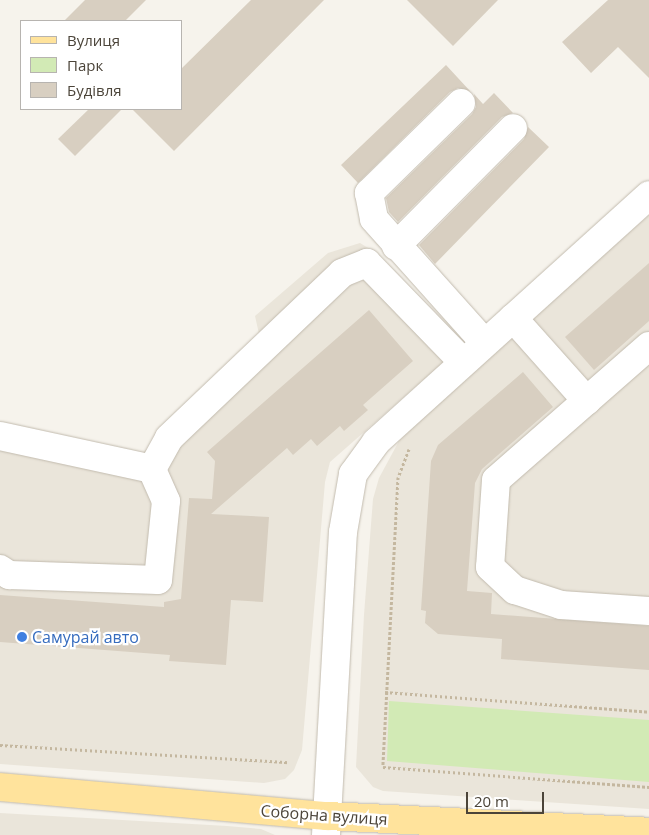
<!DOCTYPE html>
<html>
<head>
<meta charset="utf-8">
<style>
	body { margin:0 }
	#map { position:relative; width:649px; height:835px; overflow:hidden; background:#f6f3ec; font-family:"Open Sans",sans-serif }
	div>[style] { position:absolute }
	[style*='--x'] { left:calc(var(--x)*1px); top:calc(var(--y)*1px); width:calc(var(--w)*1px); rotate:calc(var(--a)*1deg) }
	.residential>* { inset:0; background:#eae5da }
	.green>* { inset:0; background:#d2eab5 }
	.building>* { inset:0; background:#d8cfc1 }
	.path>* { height:3px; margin-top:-1.5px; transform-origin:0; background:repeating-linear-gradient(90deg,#c4b79f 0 2.5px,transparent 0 5px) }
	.roads { filter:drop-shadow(0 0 1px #c2bbae) drop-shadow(0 0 1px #c2bbae) }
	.minor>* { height:28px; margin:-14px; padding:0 14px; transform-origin:14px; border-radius:14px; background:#fff }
	.major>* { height:28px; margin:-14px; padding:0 14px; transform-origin:14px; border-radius:14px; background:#ffe39c }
	.dots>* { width:14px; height:14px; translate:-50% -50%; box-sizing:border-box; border:2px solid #fff; border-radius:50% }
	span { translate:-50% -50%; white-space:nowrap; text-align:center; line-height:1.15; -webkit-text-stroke:4.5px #fff; paint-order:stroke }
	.shop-label { font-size:16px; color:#366cbe }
	.left { translate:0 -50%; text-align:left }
	.street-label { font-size:16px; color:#4b4439 }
	.legend { position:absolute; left:20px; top:20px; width:162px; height:90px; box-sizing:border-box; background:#fff; border:1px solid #b7b4b0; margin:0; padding:6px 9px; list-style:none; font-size:15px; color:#4b4439 }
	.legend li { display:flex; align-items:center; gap:10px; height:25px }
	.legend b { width:25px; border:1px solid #b7b4b0 }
	.scale { position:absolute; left:466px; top:792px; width:78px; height:22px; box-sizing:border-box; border:2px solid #4b4439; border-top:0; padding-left:6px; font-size:15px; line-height:18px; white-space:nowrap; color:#4b4439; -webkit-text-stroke:4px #fff; paint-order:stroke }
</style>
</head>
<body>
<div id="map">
	<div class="residential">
		<div style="clip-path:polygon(649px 215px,649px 809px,383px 791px,373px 787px,356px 767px,364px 615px,373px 499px,379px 478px,399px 441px,433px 405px)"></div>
		<div style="clip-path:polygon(360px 243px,373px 251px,463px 345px,330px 462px,325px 482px,302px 750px,294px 770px,285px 779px,264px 783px,0 764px,0 442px,138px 476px,143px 453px,259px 334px,255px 316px,328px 253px)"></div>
		<div style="clip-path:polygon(0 813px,227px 826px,261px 829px,275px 835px,0 835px)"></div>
	</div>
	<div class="green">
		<div style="clip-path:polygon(389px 701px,649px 720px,649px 782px,387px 761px)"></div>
	</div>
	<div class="building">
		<div style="clip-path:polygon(85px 0,146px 0,125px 21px,64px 21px)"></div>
		<div style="clip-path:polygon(251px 0,324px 0,174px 151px,132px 109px,181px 109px,181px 69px)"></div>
		<div style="clip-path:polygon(407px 0,498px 0,453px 46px)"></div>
		<div style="clip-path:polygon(608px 0,649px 0,649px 78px,618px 47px,591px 73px,562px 42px)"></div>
		<div style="clip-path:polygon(446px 65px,470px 91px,458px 88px,450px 92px,358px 183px,341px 165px)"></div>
		<div style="clip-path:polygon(494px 93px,513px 113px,502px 117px,398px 222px,389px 212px,386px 198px,472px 114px,476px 107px,474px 94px,483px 104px)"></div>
		<div style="clip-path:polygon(89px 109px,122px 109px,75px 156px,58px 139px)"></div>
		<div style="clip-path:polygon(528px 127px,549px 147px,435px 264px,419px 245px,524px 139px)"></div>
		<div style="clip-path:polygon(649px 263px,649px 321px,594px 370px,565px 337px)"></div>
		<div style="clip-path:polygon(369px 310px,413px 361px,363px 405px,368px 410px,344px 431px,340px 426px,317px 446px,311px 439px,293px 455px,287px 448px,211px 514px,269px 517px,263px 602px,231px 600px,226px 665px,169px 661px,170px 655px,0 642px,0 595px,164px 607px,164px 602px,181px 599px,189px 498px,212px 499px,215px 461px,207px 452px)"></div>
		<div style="clip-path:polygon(523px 372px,553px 407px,482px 469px,475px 483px,467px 591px,492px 593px,491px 614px,649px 626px,649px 670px,501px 659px,502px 639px,438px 634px,425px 623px,426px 611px,421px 610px,431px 461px,438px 445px)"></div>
	</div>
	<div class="path">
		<div style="--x:409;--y:449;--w:30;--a:111"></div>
		<div style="--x:398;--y:477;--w:290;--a:93"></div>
		<div style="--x:383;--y:767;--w:267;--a:4.3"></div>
		<div style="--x:385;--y:692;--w:265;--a:4.3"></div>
		<div style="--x:0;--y:745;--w:289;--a:3.4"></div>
	</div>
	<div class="roads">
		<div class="minor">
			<div style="--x:461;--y:103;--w:129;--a:135.6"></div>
			<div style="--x:369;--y:193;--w:26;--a:79"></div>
			<div style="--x:374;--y:219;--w:166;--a:48.2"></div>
			<div style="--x:396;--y:246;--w:166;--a:-45.2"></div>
			<div style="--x:513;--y:318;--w:111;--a:48.3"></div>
			<div style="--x:649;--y:346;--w:203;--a:138.8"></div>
			<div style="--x:496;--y:480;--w:87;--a:93.9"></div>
			<div style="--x:490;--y:567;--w:34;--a:43"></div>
			<div style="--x:515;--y:590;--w:48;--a:18.1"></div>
			<div style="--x:561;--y:605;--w:88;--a:3.9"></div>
			<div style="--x:0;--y:436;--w:156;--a:12.2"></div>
			<div style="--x:152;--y:469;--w:35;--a:-61"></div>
			<div style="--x:169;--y:438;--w:239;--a:-43.6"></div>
			<div style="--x:342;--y:273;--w:27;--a:-22"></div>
			<div style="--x:367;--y:263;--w:138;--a:45.9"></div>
			<div style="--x:0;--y:569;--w:11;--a:34"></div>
			<div style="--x:9;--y:575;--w:149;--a:1.9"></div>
			<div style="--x:158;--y:580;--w:79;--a:-84.2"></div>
			<div style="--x:166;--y:501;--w:35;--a:-114"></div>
			<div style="--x:326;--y:835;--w:303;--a:-86.8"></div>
			<div style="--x:343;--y:532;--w:59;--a:-80.2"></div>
			<div style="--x:353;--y:474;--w:39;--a:-54"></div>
			<div style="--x:376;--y:442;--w:368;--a:-42.1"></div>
		</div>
		<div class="major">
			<div style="--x:0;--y:787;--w:328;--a:5.1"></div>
			<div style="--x:327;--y:816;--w:322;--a:2.8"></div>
		</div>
	</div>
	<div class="dots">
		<div style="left:22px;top:637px;background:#3f7fe0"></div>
	</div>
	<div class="shop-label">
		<span class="left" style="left:32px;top:637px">Самурай авто</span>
	</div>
	<div class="street-label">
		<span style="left:324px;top:815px;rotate:4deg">Соборна вулиця</span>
	</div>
	<ul class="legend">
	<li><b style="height:6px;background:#ffe39c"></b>Вулиця</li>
	<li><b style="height:14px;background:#d2eab5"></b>Парк</li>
	<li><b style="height:14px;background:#d8cfc1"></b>Будівля</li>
	</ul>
	<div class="scale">20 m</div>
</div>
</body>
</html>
